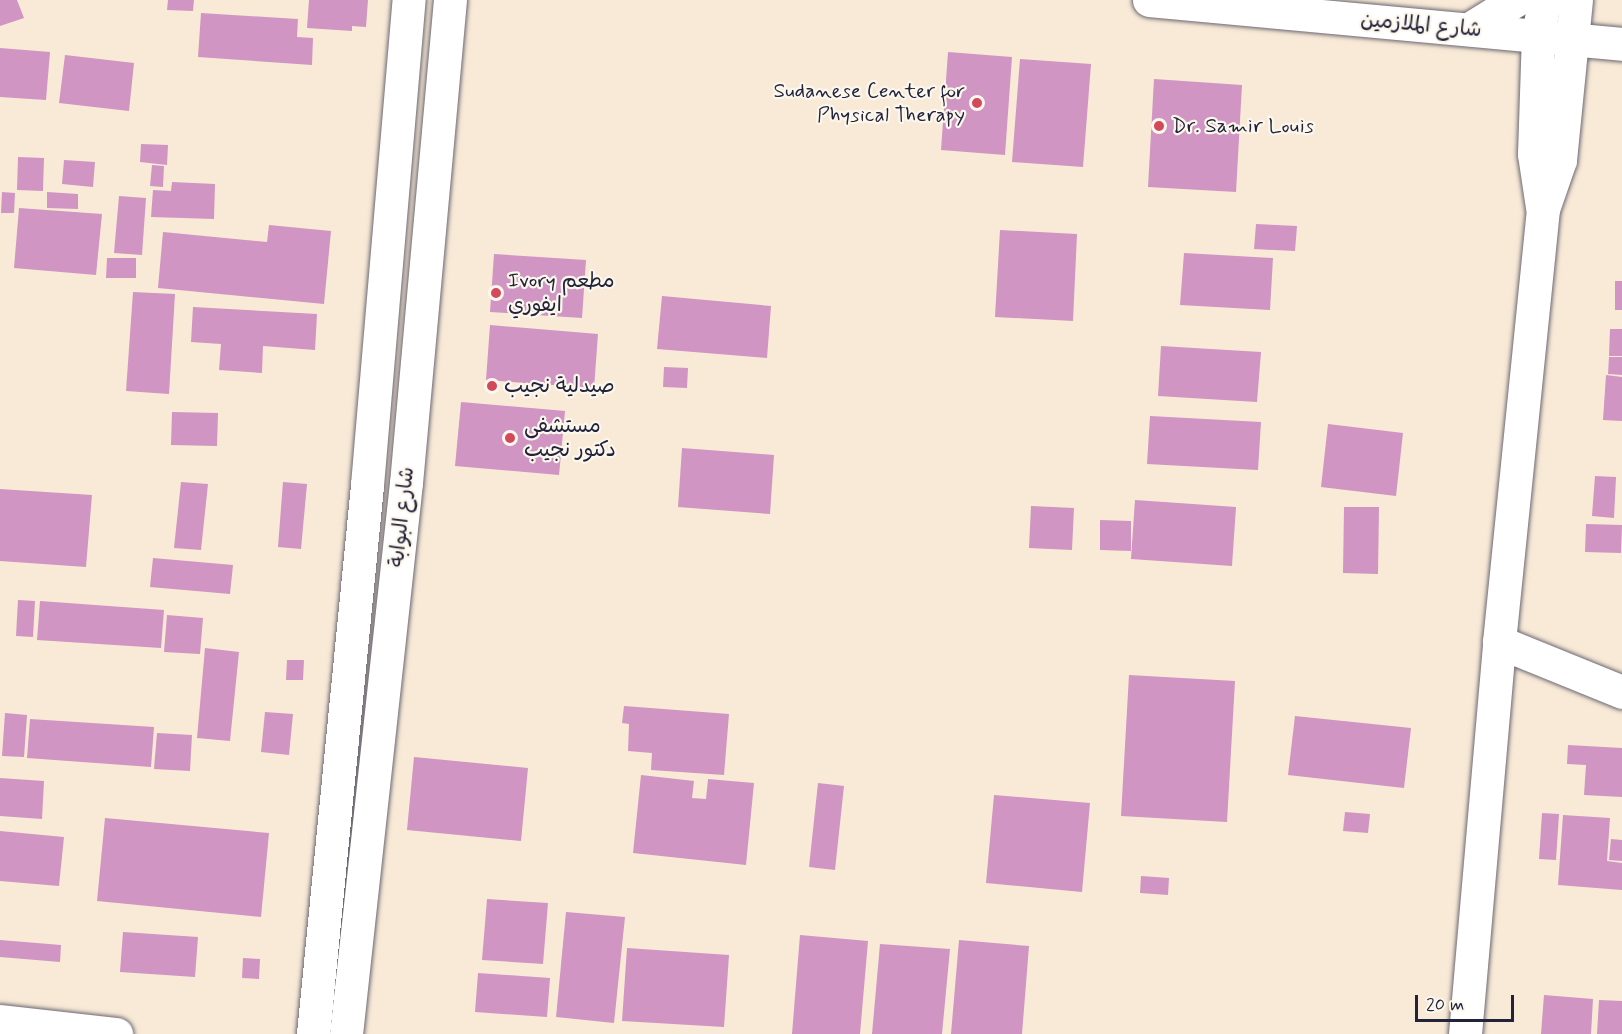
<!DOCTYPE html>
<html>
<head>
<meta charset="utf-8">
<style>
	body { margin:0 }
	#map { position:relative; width:1622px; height:1034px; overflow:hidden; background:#f8ead7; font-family:Mynerve,"Playpen Sans Arabic",sans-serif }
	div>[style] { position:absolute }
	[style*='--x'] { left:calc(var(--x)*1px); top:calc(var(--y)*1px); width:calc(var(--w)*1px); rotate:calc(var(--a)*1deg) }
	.building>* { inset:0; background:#d095c2 }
	.roads { filter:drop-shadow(0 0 2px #6d6872) drop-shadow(0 0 2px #6d6872) }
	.street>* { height:33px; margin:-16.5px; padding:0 16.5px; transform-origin:16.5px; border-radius:16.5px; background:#fff }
	.secondary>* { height:33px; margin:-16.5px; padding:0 16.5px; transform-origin:16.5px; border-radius:16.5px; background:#fff }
	.primary>* { height:33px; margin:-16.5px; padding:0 16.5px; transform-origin:16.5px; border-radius:16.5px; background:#fff }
	.dots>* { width:16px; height:16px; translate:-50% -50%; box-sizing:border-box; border:3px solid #fbf7ec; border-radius:50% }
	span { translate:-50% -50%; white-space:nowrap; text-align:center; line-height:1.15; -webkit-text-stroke:4.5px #fbf7ec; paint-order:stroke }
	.street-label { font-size:21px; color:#22223b }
	.poi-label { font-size:21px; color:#22223b }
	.right { translate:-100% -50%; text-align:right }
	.left { translate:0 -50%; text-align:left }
	.scale { position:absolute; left:1415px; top:995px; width:99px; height:27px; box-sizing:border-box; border:3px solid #22223b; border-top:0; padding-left:8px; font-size:18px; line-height:21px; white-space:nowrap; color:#22223b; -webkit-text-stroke:4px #fbf7ec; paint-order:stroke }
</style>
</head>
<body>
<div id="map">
	<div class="building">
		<div style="clip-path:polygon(0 0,17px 0,24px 18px,0 26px)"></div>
		<div style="clip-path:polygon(168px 0,194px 0,193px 11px,167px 10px)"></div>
		<div style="clip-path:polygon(309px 0,368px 0,366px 27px,352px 26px,352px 31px,307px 28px)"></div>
		<div style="clip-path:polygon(201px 13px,298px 19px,297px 37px,313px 38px,312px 65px,198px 57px)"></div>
		<div style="clip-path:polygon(0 48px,50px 52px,46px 100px,0 97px)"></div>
		<div style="clip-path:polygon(948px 52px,1012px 57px,1005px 155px,941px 150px)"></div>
		<div style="clip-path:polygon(65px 55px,134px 63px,129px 111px,59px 103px)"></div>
		<div style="clip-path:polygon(1020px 59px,1091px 64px,1083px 167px,1012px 162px)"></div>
		<div style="clip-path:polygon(1154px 79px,1242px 85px,1236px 192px,1148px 187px)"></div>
		<div style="clip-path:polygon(141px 144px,168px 145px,167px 165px,140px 162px)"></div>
		<div style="clip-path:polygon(18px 157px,44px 158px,43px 191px,17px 190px)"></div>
		<div style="clip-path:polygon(64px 160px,95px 162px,93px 187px,62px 184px)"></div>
		<div style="clip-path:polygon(152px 165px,164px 166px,163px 187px,150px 186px)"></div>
		<div style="clip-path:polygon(172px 182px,215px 184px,214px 219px,151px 217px,153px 190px,171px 191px)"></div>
		<div style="clip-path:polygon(2px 192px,15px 193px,14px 213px,1px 213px)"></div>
		<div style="clip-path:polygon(47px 192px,78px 194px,78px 209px,47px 208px)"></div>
		<div style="clip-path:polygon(119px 196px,146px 198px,142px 255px,114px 253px)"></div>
		<div style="clip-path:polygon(19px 208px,102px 214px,96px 275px,14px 268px)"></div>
		<div style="clip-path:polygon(1256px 224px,1297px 226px,1295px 251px,1254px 249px)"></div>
		<div style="clip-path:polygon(269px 225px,331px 231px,324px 304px,158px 288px,163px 232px,267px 242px)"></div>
		<div style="clip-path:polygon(1000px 230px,1077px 234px,1073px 321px,995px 317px)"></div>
		<div style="clip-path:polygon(1184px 253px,1273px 258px,1270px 310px,1180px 305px)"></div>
		<div style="clip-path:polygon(494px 254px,586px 260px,582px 318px,490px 312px)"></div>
		<div style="clip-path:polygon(107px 258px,136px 258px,136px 278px,106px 278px)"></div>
		<div style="clip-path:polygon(1615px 281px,1622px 281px,1622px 310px,1615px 310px)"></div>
		<div style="clip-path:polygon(133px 292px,175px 294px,169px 394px,126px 391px)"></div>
		<div style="clip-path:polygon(662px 296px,771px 306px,767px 358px,657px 349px)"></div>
		<div style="clip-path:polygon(193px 307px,317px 314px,315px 350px,263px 346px,262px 373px,219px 370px,221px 344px,191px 342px)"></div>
		<div style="clip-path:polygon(490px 325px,598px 334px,594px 388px,486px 380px)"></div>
		<div style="clip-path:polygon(1610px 329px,1622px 329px,1622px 356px,1609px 356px)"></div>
		<div style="clip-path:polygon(1161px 346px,1261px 352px,1257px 402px,1158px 396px)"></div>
		<div style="clip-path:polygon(1609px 357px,1622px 357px,1622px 375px,1608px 374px)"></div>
		<div style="clip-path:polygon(664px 367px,688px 368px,687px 388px,663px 387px)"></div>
		<div style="clip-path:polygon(1606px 375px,1622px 377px,1622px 421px,1603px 420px)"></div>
		<div style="clip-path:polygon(461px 402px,565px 411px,559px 475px,455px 466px)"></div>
		<div style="clip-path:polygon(172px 412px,218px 413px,217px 446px,171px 445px)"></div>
		<div style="clip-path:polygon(1150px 416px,1261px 422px,1258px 470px,1147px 464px)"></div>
		<div style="clip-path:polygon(1328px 424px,1403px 433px,1396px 496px,1321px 487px)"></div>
		<div style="clip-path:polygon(682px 448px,774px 455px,770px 514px,678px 507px)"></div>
		<div style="clip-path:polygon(1595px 476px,1616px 477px,1614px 518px,1592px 516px)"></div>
		<div style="clip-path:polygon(181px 482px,208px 484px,201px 550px,174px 548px)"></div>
		<div style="clip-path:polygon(283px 482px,307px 484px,301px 549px,278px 547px)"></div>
		<div style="clip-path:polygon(0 489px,92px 495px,86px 567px,0 561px)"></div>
		<div style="clip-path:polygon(1135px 500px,1236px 507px,1232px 566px,1131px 559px)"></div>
		<div style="clip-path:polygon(1031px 506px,1074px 508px,1072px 550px,1029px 548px)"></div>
		<div style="clip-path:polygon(1344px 507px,1379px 507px,1378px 574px,1343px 573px)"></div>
		<div style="clip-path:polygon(1100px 520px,1131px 521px,1131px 551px,1100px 550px)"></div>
		<div style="clip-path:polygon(1586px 524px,1622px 525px,1621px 553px,1585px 552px)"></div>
		<div style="clip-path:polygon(153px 558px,233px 565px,230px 594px,150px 587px)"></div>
		<div style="clip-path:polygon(18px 600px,35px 601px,33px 637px,16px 636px)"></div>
		<div style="clip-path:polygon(40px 601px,164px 610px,161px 648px,37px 640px)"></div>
		<div style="clip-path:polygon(167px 615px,203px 618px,200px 654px,164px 652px)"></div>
		<div style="clip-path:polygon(205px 648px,239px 652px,230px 741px,197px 738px)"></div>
		<div style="clip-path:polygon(287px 660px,304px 660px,303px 680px,286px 680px)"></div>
		<div style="clip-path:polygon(1129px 675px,1235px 681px,1227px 822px,1121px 816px)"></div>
		<div style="clip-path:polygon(624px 706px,729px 714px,724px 775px,651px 770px,652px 753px,628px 751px,629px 724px,622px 723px)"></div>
		<div style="clip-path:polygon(265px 712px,293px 714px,289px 755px,261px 752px)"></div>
		<div style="clip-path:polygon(5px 713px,27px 715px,24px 757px,2px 756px)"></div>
		<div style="clip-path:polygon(1295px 716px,1411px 728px,1404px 788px,1288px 775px)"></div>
		<div style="clip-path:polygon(30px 719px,154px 727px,151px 767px,27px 758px)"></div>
		<div style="clip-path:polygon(157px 733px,192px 735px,190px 771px,154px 769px)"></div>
		<div style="clip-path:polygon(1568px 745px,1622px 748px,1622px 797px,1584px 795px,1586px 765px,1567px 764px)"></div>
		<div style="clip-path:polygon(414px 757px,528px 768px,521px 841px,407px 830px)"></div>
		<div style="clip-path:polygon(641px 775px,694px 781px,692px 798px,706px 799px,708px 779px,754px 783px,746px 865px,633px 853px)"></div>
		<div style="clip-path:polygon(0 778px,44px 781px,42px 819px,0 816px)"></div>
		<div style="clip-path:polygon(818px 783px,844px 786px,835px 870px,809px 867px)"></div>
		<div style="clip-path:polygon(994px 795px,1090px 803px,1082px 892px,986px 883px)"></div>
		<div style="clip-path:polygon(1345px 812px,1370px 814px,1368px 833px,1343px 831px)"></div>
		<div style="clip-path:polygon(1542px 813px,1559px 814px,1556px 860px,1539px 859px)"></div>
		<div style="clip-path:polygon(1563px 815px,1610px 818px,1607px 861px,1622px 863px,1622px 890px,1558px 885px)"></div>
		<div style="clip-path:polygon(105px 818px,269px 833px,261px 917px,97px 901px)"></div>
		<div style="clip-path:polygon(0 831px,64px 837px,59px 886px,0 881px)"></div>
		<div style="clip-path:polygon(1611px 839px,1622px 840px,1622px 861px,1609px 860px)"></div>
		<div style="clip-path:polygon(1141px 876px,1169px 878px,1168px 895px,1140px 893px)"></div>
		<div style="clip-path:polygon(487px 899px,548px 903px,543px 964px,482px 960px)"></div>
		<div style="clip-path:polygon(566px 912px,625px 917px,614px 1023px,556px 1017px)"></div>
		<div style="clip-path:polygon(123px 932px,198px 937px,195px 977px,120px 972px)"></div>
		<div style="clip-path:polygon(800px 935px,868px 941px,860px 1034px,792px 1034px)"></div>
		<div style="clip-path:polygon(0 940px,61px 945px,60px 962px,0 957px)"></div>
		<div style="clip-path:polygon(959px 940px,1029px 946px,1022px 1034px,951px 1034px)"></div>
		<div style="clip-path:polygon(880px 944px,950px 949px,942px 1034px,872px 1034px)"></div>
		<div style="clip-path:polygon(627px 948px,729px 955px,724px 1027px,622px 1021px)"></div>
		<div style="clip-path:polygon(243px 958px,260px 959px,259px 979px,242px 978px)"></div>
		<div style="clip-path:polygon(478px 973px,550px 978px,547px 1017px,475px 1012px)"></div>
		<div style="clip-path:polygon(1544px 995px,1593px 999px,1591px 1034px,1541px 1034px)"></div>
		<div style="clip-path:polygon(1599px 1000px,1622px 1001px,1622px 1034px,1597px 1034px)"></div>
	</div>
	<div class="roads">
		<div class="street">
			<div style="--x:1499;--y:642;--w:133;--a:22.1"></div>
		</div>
		<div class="secondary">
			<div style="--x:1149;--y:0;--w:475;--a:5.3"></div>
			<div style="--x:1469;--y:29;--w:55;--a:-31.7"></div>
			<div style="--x:1542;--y:207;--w:54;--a:-98.6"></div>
			<div style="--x:1534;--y:154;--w:119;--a:-88.1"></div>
			<div style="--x:1538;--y:35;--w:36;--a:-80"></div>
			<div style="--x:0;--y:1021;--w:117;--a:6.4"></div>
			<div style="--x:1465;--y:1034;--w:393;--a:-85"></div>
			<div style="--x:1499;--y:642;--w:435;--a:-84.2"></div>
			<div style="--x:1543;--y:209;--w:52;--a:-70.9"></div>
			<div style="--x:1560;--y:160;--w:161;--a:-84.3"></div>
		</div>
		<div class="primary">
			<div style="--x:313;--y:1034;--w:552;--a:-84.38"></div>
			<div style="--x:367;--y:485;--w:487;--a:-85.1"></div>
			<div style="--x:346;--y:1034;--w:554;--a:-83.79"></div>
			<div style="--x:406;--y:483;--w:485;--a:-84.8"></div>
		</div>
	</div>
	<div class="dots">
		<div style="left:977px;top:103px;background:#d1495b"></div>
		<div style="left:1159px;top:126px;background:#d1495b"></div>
		<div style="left:496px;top:293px;background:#d1495b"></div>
		<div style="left:492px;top:386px;background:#d1495b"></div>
		<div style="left:510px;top:438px;background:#d1495b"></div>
	</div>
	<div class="street-label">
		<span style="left:1421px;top:25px;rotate:5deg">شارع الملازمين</span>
		<span style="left:402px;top:517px;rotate:-84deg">شارع البوابة</span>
	</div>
	<div class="poi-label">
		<span class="right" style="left:965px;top:103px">Sudanese Center for<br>Physical Therapy</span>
		<span class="left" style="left:1172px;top:126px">Dr. Samir Louis</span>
		<span class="left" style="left:508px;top:293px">Ivory مطعم<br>ايفوري</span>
		<span class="left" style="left:504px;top:386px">صيدلية نجيب</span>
		<span class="left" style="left:524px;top:438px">مستشفى<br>دكتور نجيب</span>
	</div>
	<div class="scale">20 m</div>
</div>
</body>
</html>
